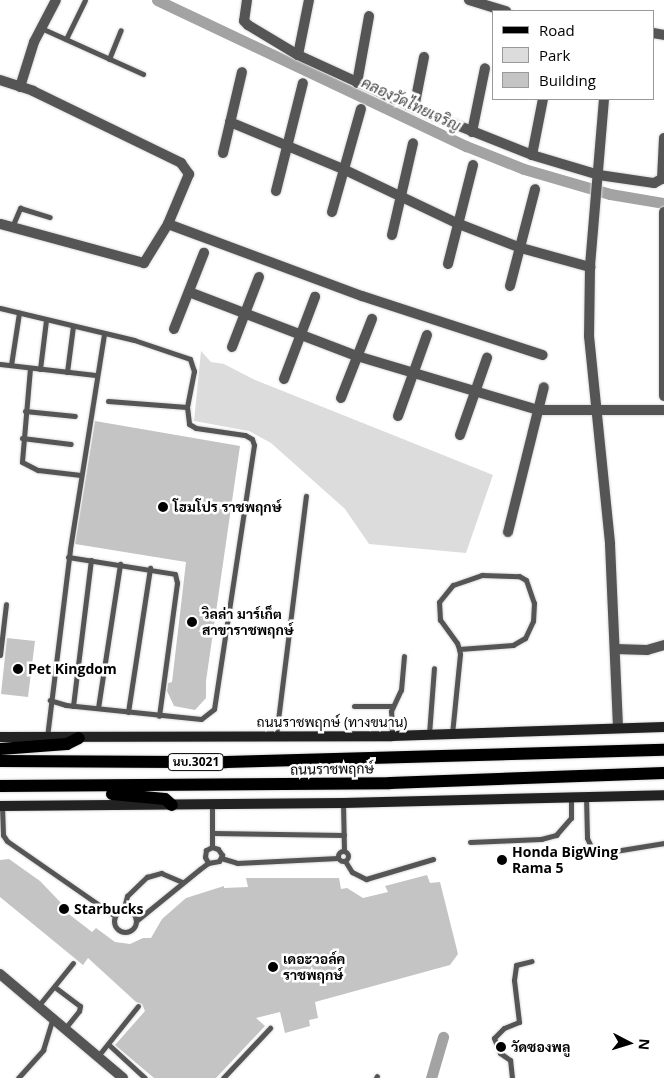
<!DOCTYPE html>
<html>
<head>
<meta charset="utf-8">
<style>
	body { margin:0 }
	#map { position:relative; width:664px; height:1078px; overflow:hidden; background:#fff; font-family:"Open Sans",Sarabun,sans-serif }
	div>[style] { position:absolute }
	[style*='--x'] { left:calc(var(--x)*1px); top:calc(var(--y)*1px); width:calc(var(--w)*1px); rotate:calc(var(--a)*1deg) }
	.green>* { inset:0; background:#dcdcdc }
	.canal>* { height:11px; margin:-5.5px; padding:0 5.5px; transform-origin:5.5px; border-radius:5.5px; background:#a3a3a3 }
	.building>* { inset:0; background:#c4c4c4 }
	.roads { filter:drop-shadow(0 0 1px #dbdbdb) drop-shadow(0 0 1px #dbdbdb) }
	.lane>* { height:5px; margin:-2.5px; padding:0 2.5px; transform-origin:2.5px; border-radius:2.5px; background:#555 }
	.lane>.ring { margin:-2.5px; padding:0; box-sizing:content-box; background:none; border:5px solid #555; border-radius:50% }
	.street>* { height:10px; margin:-5px; padding:0 5px; transform-origin:5px; border-radius:5px; background:#555 }
	.secondary>* { height:10px; margin:-5px; padding:0 5px; transform-origin:5px; border-radius:5px; background:#222 }
	.primary>* { height:12px; margin:-6px; padding:0 6px; transform-origin:6px; border-radius:6px; background:#000 }
	.dots>* { width:14px; height:14px; translate:-50% -50%; box-sizing:border-box; border:2px solid #fff; border-radius:50% }
	span { translate:-50% -50%; white-space:nowrap; text-align:center; line-height:1.15; -webkit-text-stroke:5px #fff; paint-order:stroke }
	.shield-label span { padding:1px 4px; background:#fff; border:1px solid; border-radius:4px; -webkit-text-stroke-width:0 }
	.shield-label { font-size:12px; color:#000; font-weight:700 }
	.poi-label { font-size:14px; color:#000; font-weight:700 }
	.left { translate:0 -50%; text-align:left }
	.street-label { font-size:14px; color:#000 }
	.water-label { font-size:15px; color:#444; font-style:italic }
	.legend { position:absolute; left:492px; top:10px; width:162px; height:90px; box-sizing:border-box; background:#fff; border:1px solid #999; margin:0; padding:6px 9px; list-style:none; font-size:15px; color:#000 }
	.legend li { display:flex; align-items:center; gap:10px; height:25px }
	.legend b { width:25px; border:1px solid #999 }
	.north { position:absolute; left:604px; top:1018px; width:50px; height:50px; -webkit-text-stroke:4px #fff; paint-order:stroke; rotate:95deg; font-size:14px; font-weight:700; line-height:20px; text-align:center; color:#000 }
	.north::after { content:''; display:block; margin:auto; width:18px; height:22px; background:#000; clip-path:polygon(50% 0,100% 100%,50% 72%,0 100%) }
</style>
</head>
<body>
<div id="map">
	<div class="green">
		<div style="clip-path:polygon(201px 351px,211px 362px,224px 364px,253px 379px,493px 475px,466px 553px,369px 544px,345px 509px,271px 443px,249px 431px,194px 421px)"></div>
	</div>
	<div class="canal">
		<div style="--x:157;--y:0;--w:342;--a:25.3"></div>
		<div style="--x:466;--y:146;--w:62;--a:21.6"></div>
		<div style="--x:524;--y:169;--w:90;--a:16.2"></div>
		<div style="--x:610;--y:194;--w:55;--a:9.5"></div>
		<div style="--x:431;--y:1078;--w:43;--a:-73.7"></div>
	</div>
	<div class="building">
		<div style="clip-path:polygon(95px 421px,240px 446px,206px 681px,206px 698px,195px 710px,174px 706px,167px 691px,168px 683px,172px 682px,186px 562px,75px 544px)"></div>
		<div style="clip-path:polygon(7px 638px,35px 641px,28px 697px,1px 694px)"></div>
		<div style="clip-path:polygon(9px 859px,40px 881px,63px 905px,61px 908px,92px 932px,96px 928px,115px 942px,130px 944px,143px 938px,151px 938px,162px 919px,186px 898px,224px 886px,224px 888px,248px 887px,246px 878px,339px 878px,341px 889px,347px 888px,363px 898px,388px 892px,385px 886px,427px 875px,430px 883px,440px 882px,458px 954px,450px 965px,315px 1002px,318px 1018px,309px 1020px,310px 1026px,285px 1033px,280px 1012px,256px 1018px,265px 1026px,216px 1078px,154px 1078px,115px 1045px,145px 1011px,142px 1004px,136px 1002px,88px 958px,83px 965px,0 897px,0 860px)"></div>
	</div>
	<div class="roads">
		<div class="lane">
			<div style="--x:41;--y:28;--w:112;--a:24.3"></div>
			<div style="--x:66;--y:39;--w:43;--a:-64"></div>
			<div style="--x:109;--y:59;--w:31;--a:-68"></div>
			<div style="--x:12;--y:227;--w:21;--a:-67"></div>
			<div style="--x:20;--y:208;--w:31;--a:17"></div>
			<div style="--x:0;--y:308;--w:138;--a:13.4"></div>
			<div style="--x:134;--y:340;--w:59;--a:18.7"></div>
			<div style="--x:190;--y:359;--w:13;--a:72"></div>
			<div style="--x:194;--y:371;--w:37;--a:101"></div>
			<div style="--x:187;--y:407;--w:17;--a:83"></div>
			<div style="--x:189;--y:424;--w:8;--a:30"></div>
			<div style="--x:196;--y:428;--w:49;--a:8.1"></div>
			<div style="--x:245;--y:435;--w:8;--a:30"></div>
			<div style="--x:252;--y:439;--w:6;--a:72"></div>
			<div style="--x:254;--y:445;--w:267;--a:98.6"></div>
			<div style="--x:214;--y:709;--w:16;--a:142"></div>
			<div style="--x:201;--y:719;--w:136;--a:-174.1"></div>
			<div style="--x:66;--y:705;--w:17;--a:-163"></div>
			<div style="--x:0;--y:364;--w:96;--a:6.6"></div>
			<div style="--x:11;--y:365;--w:53;--a:-81.3"></div>
			<div style="--x:30;--y:368;--w:94;--a:94.9"></div>
			<div style="--x:22;--y:462;--w:18;--a:27"></div>
			<div style="--x:38;--y:470;--w:43;--a:6.6"></div>
			<div style="--x:40;--y:369;--w:49;--a:-83"></div>
			<div style="--x:67;--y:372;--w:46;--a:-82.6"></div>
			<div style="--x:108;--y:401;--w:79;--a:4.3"></div>
			<div style="--x:25;--y:411;--w:50;--a:5.7"></div>
			<div style="--x:22;--y:438;--w:49;--a:7"></div>
			<div style="--x:68;--y:557;--w:108;--a:9"></div>
			<div style="--x:175;--y:574;--w:9;--a:77"></div>
			<div style="--x:177;--y:583;--w:134;--a:97.7"></div>
			<div style="--x:0;--y:655;--w:51;--a:-83.3"></div>
			<div style="--x:73;--y:706;--w:147;--a:-83"></div>
			<div style="--x:354;--y:706;--w:39;--a:0"></div>
			<div style="--x:98;--y:708;--w:146;--a:-81.3"></div>
			<div style="--x:128;--y:712;--w:146;--a:-81.3"></div>
			<div style="--x:429;--y:734;--w:66;--a:-85.7"></div>
			<div style="--x:452;--y:734;--w:80;--a:-84.3"></div>
			<div style="--x:460;--y:654;--w:5;--a:-101"></div>
			<div style="--x:459;--y:649;--w:6;--a:-108"></div>
			<div style="--x:457;--y:643;--w:29;--a:-126"></div>
			<div style="--x:440;--y:620;--w:18;--a:-93"></div>
			<div style="--x:439;--y:602;--w:22;--a:-51"></div>
			<div style="--x:453;--y:585;--w:31;--a:-19"></div>
			<div style="--x:482;--y:575;--w:37;--a:2"></div>
			<div style="--x:519;--y:576;--w:8;--a:30"></div>
			<div style="--x:526;--y:580;--w:24;--a:71"></div>
			<div style="--x:534;--y:603;--w:18;--a:93"></div>
			<div style="--x:533;--y:621;--w:19;--a:115"></div>
			<div style="--x:525;--y:638;--w:14;--a:150"></div>
			<div style="--x:513;--y:645;--w:54;--a:175.8"></div>
			<div style="--x:276;--y:736;--w:242;--a:-82.9"></div>
			<div style="--x:392;--y:736;--w:25;--a:-92"></div>
			<div style="--x:391;--y:711;--w:23;--a:-65"></div>
			<div style="--x:401;--y:690;--w:34;--a:-85"></div>
			<div style="--x:47;--y:737;--w:189;--a:-83"></div>
			<div style="--x:70;--y:549;--w:218;--a:-81"></div>
			<div style="--x:586;--y:796;--w:42;--a:88.6"></div>
			<div style="--x:587;--y:838;--w:14;--a:65"></div>
			<div style="--x:593;--y:851;--w:16;--a:4"></div>
			<div style="--x:609;--y:852;--w:56;--a:-9.3"></div>
			<div style="--x:343;--y:803;--w:48;--a:88.8"></div>
			<div style="--x:212;--y:804;--w:43;--a:90"></div>
			<div style="--x:2;--y:806;--w:29;--a:88"></div>
			<div style="--x:3;--y:835;--w:7;--a:56"></div>
			<div style="--x:7;--y:841;--w:131;--a:34.8"></div>
			<div style="--x:213;--y:833;--w:131;--a:0.9"></div>
			<div style="--x:470;--y:842;--w:71;--a:-2.4"></div>
			<div style="--x:541;--y:839;--w:16;--a:-15"></div>
			<div style="--x:556;--y:835;--w:23;--a:-49"></div>
			<div style="--x:571;--y:818;--w:21;--a:-90"></div>
			<div class="ring" style="left:338px;top:851px;width:5px;height:5px"></div>
			<div style="--x:221;--y:858;--w:17;--a:17"></div>
			<div style="--x:237;--y:863;--w:101;--a:-2.8"></div>
			<div style="--x:345;--y:861;--w:13;--a:58"></div>
			<div style="--x:352;--y:872;--w:16;--a:27"></div>
			<div style="--x:366;--y:879;--w:70;--a:-16.6"></div>
			<div class="ring" style="left:114px;top:910px;width:17px;height:17px"></div>
			<div style="--x:123;--y:911;--w:16;--a:-75"></div>
			<div style="--x:127;--y:896;--w:28;--a:-44"></div>
			<div style="--x:147;--y:877;--w:15;--a:-16"></div>
			<div style="--x:161;--y:873;--w:23;--a:23"></div>
			<div style="--x:136;--y:921;--w:82;--a:-39.1"></div>
			<div style="--x:200;--y:869;--w:10;--a:-37"></div>
			<div style="--x:208;--y:863;--w:11;--a:-10"></div>
			<div style="--x:219;--y:861;--w:7;--a:-63"></div>
			<div style="--x:222;--y:855;--w:7;--a:-124"></div>
			<div style="--x:218;--y:849;--w:6;--a:-162"></div>
			<div style="--x:212;--y:847;--w:7;--a:153"></div>
			<div style="--x:206;--y:850;--w:7;--a:98"></div>
			<div style="--x:205;--y:857;--w:7;--a:63"></div>
			<div style="--x:56;--y:988;--w:30;--a:37"></div>
			<div style="--x:80;--y:1006;--w:5;--a:101"></div>
			<div style="--x:79;--y:1011;--w:22;--a:129"></div>
			<div style="--x:39;--y:1005;--w:54;--a:-51"></div>
			<div style="--x:108;--y:1044;--w:50;--a:42.6"></div>
			<div style="--x:98;--y:1056;--w:64;--a:-51.3"></div>
			<div style="--x:18;--y:1078;--w:38;--a:-48"></div>
			<div style="--x:43;--y:1050;--w:34;--a:-73"></div>
			<div style="--x:223;--y:1078;--w:69;--a:-46.8"></div>
			<div style="--x:376;--y:1078;--w:2;--a:-63"></div>
			<div style="--x:512;--y:1078;--w:18;--a:-96"></div>
			<div style="--x:510;--y:1060;--w:12;--a:-145"></div>
			<div style="--x:500;--y:1053;--w:16;--a:-112"></div>
			<div style="--x:494;--y:1038;--w:14;--a:-45"></div>
			<div style="--x:504;--y:1028;--w:16;--a:-22"></div>
			<div style="--x:519;--y:1022;--w:42;--a:-96.8"></div>
			<div style="--x:514;--y:980;--w:15;--a:-82"></div>
			<div style="--x:516;--y:965;--w:16;--a:-14"></div>
		</div>
		<div class="street">
			<div style="--x:247;--y:0;--w:21;--a:98"></div>
			<div style="--x:244;--y:21;--w:6;--a:45"></div>
			<div style="--x:248;--y:25;--w:58;--a:31"></div>
			<div style="--x:298;--y:55;--w:128;--a:24.6"></div>
			<div style="--x:414;--y:108;--w:127;--a:21.7"></div>
			<div style="--x:532;--y:155;--w:70;--a:16.6"></div>
			<div style="--x:599;--y:175;--w:56;--a:8.3"></div>
			<div style="--x:654;--y:183;--w:9;--a:-27"></div>
			<div style="--x:662;--y:179;--w:41;--a:-87.2"></div>
			<div style="--x:469;--y:0;--w:39;--a:17"></div>
			<div style="--x:653;--y:33;--w:11;--a:10"></div>
			<div style="--x:298;--y:55;--w:56;--a:-78.7"></div>
			<div style="--x:0;--y:80;--w:35;--a:18"></div>
			<div style="--x:33;--y:91;--w:165;--a:25.9"></div>
			<div style="--x:181;--y:163;--w:14;--a:54"></div>
			<div style="--x:189;--y:174;--w:54;--a:112.8"></div>
			<div style="--x:168;--y:224;--w:46;--a:121.6"></div>
			<div style="--x:144;--y:263;--w:149;--a:-164.8"></div>
			<div style="--x:357;--y:83;--w:68;--a:-79.8"></div>
			<div style="--x:20;--y:87;--w:47;--a:-72.7"></div>
			<div style="--x:34;--y:42;--w:47;--a:-62.4"></div>
			<div style="--x:604;--y:99;--w:169;--a:94.8"></div>
			<div style="--x:590;--y:267;--w:69;--a:90.8"></div>
			<div style="--x:589;--y:336;--w:209;--a:84.2"></div>
			<div style="--x:610;--y:544;--w:184;--a:87.5"></div>
			<div style="--x:414;--y:108;--w:52;--a:-78.9"></div>
			<div style="--x:230;--y:122;--w:122;--a:22.6"></div>
			<div style="--x:343;--y:169;--w:128;--a:25.4"></div>
			<div style="--x:459;--y:224;--w:66;--a:21.2"></div>
			<div style="--x:521;--y:248;--w:72;--a:15.4"></div>
			<div style="--x:472;--y:132;--w:65;--a:-78.5"></div>
			<div style="--x:223;--y:153;--w:83;--a:-76.8"></div>
			<div style="--x:532;--y:155;--w:57;--a:-78.9"></div>
			<div style="--x:276;--y:191;--w:111;--a:-76"></div>
			<div style="--x:332;--y:212;--w:107;--a:-74.3"></div>
			<div style="--x:664;--y:212;--w:184;--a:90"></div>
			<div style="--x:168;--y:224;--w:207;--a:20.4"></div>
			<div style="--x:362;--y:296;--w:190;--a:18.1"></div>
			<div style="--x:392;--y:235;--w:94;--a:-77.1"></div>
			<div style="--x:448;--y:264;--w:102;--a:-75.8"></div>
			<div style="--x:510;--y:286;--w:100;--a:-75.5"></div>
			<div style="--x:189;--y:292;--w:180;--a:20.9"></div>
			<div style="--x:357;--y:356;--w:189;--a:16.6"></div>
			<div style="--x:538;--y:410;--w:126;--a:0"></div>
			<div style="--x:174;--y:329;--w:82;--a:-68.5"></div>
			<div style="--x:232;--y:347;--w:75;--a:-68.9"></div>
			<div style="--x:284;--y:379;--w:88;--a:-69.3"></div>
			<div style="--x:341;--y:398;--w:85;--a:-68.6"></div>
			<div style="--x:398;--y:416;--w:86;--a:-70.3"></div>
			<div style="--x:460;--y:435;--w:82;--a:-70.7"></div>
			<div style="--x:508;--y:532;--w:149;--a:-76.1"></div>
			<div style="--x:615;--y:649;--w:32;--a:2"></div>
			<div style="--x:647;--y:650;--w:18;--a:-16"></div>
			<div style="--x:0;--y:974;--w:161;--a:40.2"></div>
		</div>
		<div class="secondary">
			<div style="--x:0;--y:737;--w:392;--a:-0.1"></div>
			<div style="--x:392;--y:736;--w:272;--a:-1.9"></div>
			<div style="--x:0;--y:806;--w:343;--a:-0.5"></div>
			<div style="--x:343;--y:803;--w:321;--a:-1.4"></div>
		</div>
		<div class="primary">
			<div style="--x:0;--y:749;--w:67;--a:-4.3"></div>
			<div style="--x:67;--y:744;--w:13;--a:-27"></div>
			<div style="--x:0;--y:761;--w:226;--a:0.3"></div>
			<div style="--x:226;--y:762;--w:438;--a:-1.6"></div>
			<div style="--x:0;--y:786;--w:390;--a:-0.4"></div>
			<div style="--x:390;--y:783;--w:274;--a:-2.1"></div>
			<div style="--x:112;--y:794;--w:53;--a:5.4"></div>
			<div style="--x:165;--y:799;--w:9;--a:41"></div>
		</div>
	</div>
	<div class="dots">
		<div style="left:163px;top:507px;background:#000"></div>
		<div style="left:192px;top:622px;background:#000"></div>
		<div style="left:18px;top:669px;background:#000"></div>
		<div style="left:502px;top:860px;background:#000"></div>
		<div style="left:64px;top:909px;background:#000"></div>
		<div style="left:273px;top:967px;background:#000"></div>
		<div style="left:501px;top:1047px;background:#000"></div>
	</div>
	<div class="shield-label">
		<span style="left:196px;top:762px">นบ.3021</span>
	</div>
	<div class="poi-label">
		<span class="left" style="left:173px;top:507px">โฮมโปร ราชพฤกษ์</span>
		<span class="left" style="left:202px;top:622px">วิลล่า มาร์เก็ต<br>สาขาราชพฤกษ์</span>
		<span class="left" style="left:28px;top:669px">Pet Kingdom</span>
		<span class="left" style="left:512px;top:860px">Honda BigWing<br>Rama 5</span>
		<span class="left" style="left:74px;top:909px">Starbucks</span>
		<span class="left" style="left:283px;top:967px">เดอะวอล์ค<br>ราชพฤกษ์</span>
		<span class="left" style="left:511px;top:1047px">วัดซองพลู</span>
	</div>
	<div class="street-label">
		<span style="left:332px;top:722px">ถนนราชพฤกษ์ (ทางขนาน)</span>
		<span style="left:332px;top:769px;rotate:-1deg">ถนนราชพฤกษ์</span>
	</div>
	<div class="water-label">
		<span style="left:411px;top:104px;rotate:25deg">คลองวัดไทยเจริญ</span>
	</div>
	<ul class="legend">
	<li><b style="height:6px;background:#000"></b>Road</li>
	<li><b style="height:14px;background:#dcdcdc"></b>Park</li>
	<li><b style="height:14px;background:#c4c4c4"></b>Building</li>
	</ul>
	<div class="north">N</div>
</div>
</body>
</html>
